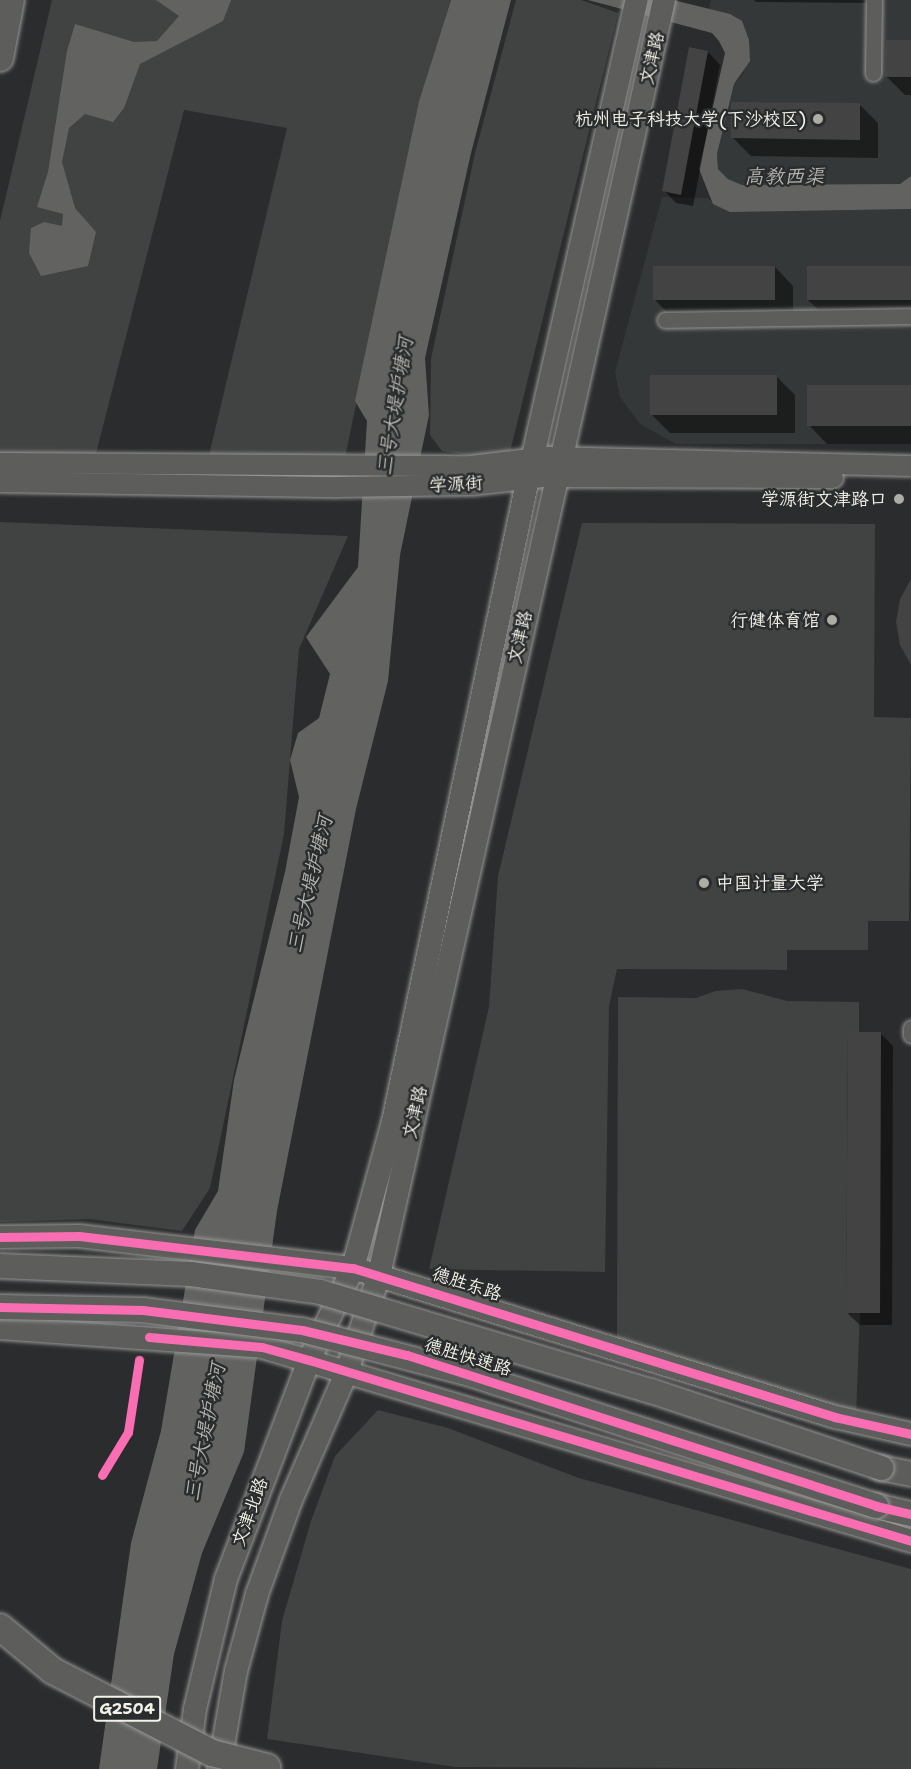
<!DOCTYPE html>
<html>
<head>
<meta charset="utf-8">
<style>
	body { margin:0 }
	#map { position:relative; width:911px; height:1769px; overflow:hidden; background:#2b2c2d; font-family:"Shantell Sans","LXGW WenKai TC",sans-serif }
	div>[style] { position:absolute }
	[style*='--x'] { left:calc(var(--x)*1px); top:calc(var(--y)*1px); width:calc(var(--w)*1px); rotate:calc(var(--a)*1deg) }
	.built>* { inset:0; background:#353838 }
	.green>* { inset:0; background:#414242 }
	.water>* { inset:0; background:#626361 }
	.shadow>* { inset:0; background:#0007 }
	.building>* { inset:0; background:#434344 }
	.roads { filter:drop-shadow(0 0 2px #979796) drop-shadow(0 0 2px #979796) }
	.minor>* { height:15px; margin:-7.5px; padding:0 7.5px; transform-origin:7.5px; border-radius:7.5px; background:#5d5d5c }
	.secondary>* { height:20px; margin:-10px; padding:0 10px; transform-origin:10px; border-radius:10px; background:#5d5d5c }
	.primary>* { height:22px; margin:-11px; padding:0 11px; transform-origin:11px; border-radius:11px; background:#5d5d5c }
	.trunk>* { height:24px; margin:-12px; padding:0 12px; transform-origin:12px; border-radius:12px; background:#5d5d5c }
	.motorway>* { height:26px; margin:-13px; padding:0 13px; transform-origin:13px; border-radius:13px; background:#5d5d5c }
	.bridges { filter:drop-shadow(0 0 2px #979796) drop-shadow(0 0 2px #979796) }
	.trunk-bridge>* { height:24px; margin:-12px; padding:0 12px; transform-origin:12px; border-radius:12px; background:#5d5d5c }
	.motorway-bridge>* { height:26px; margin:-13px; padding:0 13px; transform-origin:13px; border-radius:13px; background:#5d5d5c }
	.cycleway>* { height:9px; margin:-4.5px; padding:0 4.5px; transform-origin:4.5px; border-radius:4.5px; background:#f96db3 }
	.dots>* { width:16px; height:16px; translate:-50% -50%; box-sizing:border-box; border:3px solid #2a2d2e; border-radius:50% }
	span { translate:-50% -50%; white-space:nowrap; text-align:center; line-height:1.15; -webkit-text-stroke:5px #2a2d2e; paint-order:stroke }
	.shield-label span { padding:2px 4px; background:#2a2d2e; border:2px solid; border-radius:4px; -webkit-text-stroke-width:0 }
	.shield-label { font-size:16px; color:#f4f1e8; font-weight:700 }
	.street-label { font-size:18px; color:#f4f1e8 }
	.poi-label { font-size:18px; color:#f4f1e8 }
	.right { translate:-100% -50%; text-align:right }
	.left { translate:0 -50%; text-align:left }
	.water-label { font-size:20px; color:#b5b3ae; font-style:italic }
</style>
</head>
<body>
<div id="map">
	<div class="built">
		<div style="clip-path:polygon(711px 0,911px 0,911px 176px,900px 184px,741px 185px,728px 179px,718px 169px,717px 154px,734px 84px,744px 73px,709px 10px)"></div>
		<div style="clip-path:polygon(662px 197px,707px 198px,730px 212px,911px 209px,911px 444px,676px 444px,640px 424px,620px 397px,615px 372px)"></div>
	</div>
	<div class="green">
		<div style="clip-path:polygon(52px 0,451px 0,419px 101px,342px 472px,205px 472px,287px 128px,184px 110px,91px 473px,0 473px,0 221px)"></div>
		<div style="clip-path:polygon(516px 0,581px 0,618px 13px,509px 456px,474px 456px,442px 451px,430px 435px,431px 359px,475px 153px)"></div>
		<div style="clip-path:polygon(0 522px,348px 536px,299px 649px,284px 834px,210px 1188px,182px 1231px,89px 1219px,0 1222px)"></div>
		<div style="clip-path:polygon(582px 523px,875px 524px,874px 717px,911px 718px,909px 921px,868px 921px,868px 950px,787px 950px,787px 970px,617px 969px,609px 1006px,605px 1272px,429px 1269px,489px 1007px,498px 876px)"></div>
		<div style="clip-path:polygon(742px 989px,787px 1001px,859px 1002px,859px 1032px,848px 1032px,846px 1313px,860px 1313px,856px 1416px,617px 1339px,618px 997px,696px 998px,716px 991px)"></div>
		<div style="clip-path:polygon(378px 1410px,448px 1428px,579px 1478px,911px 1569px,911px 1769px,455px 1767px,267px 1739px,282px 1621px,311px 1521px,335px 1456px)"></div>
	</div>
	<div class="water">
		<div style="clip-path:polygon(156px 0,231px 0,223px 21px,140px 64px,124px 108px,113px 122px,85px 114px,69px 128px,62px 162px,75px 208px,96px 232px,88px 266px,41px 276px,29px 253px,31px 228px,44px 222px,62px 226px,63px 214px,37px 207px,48px 172px,67px 51px,75px 24px,134px 42px,157px 41px,179px 16px)"></div>
		<div style="clip-path:polygon(451px 0,511px 0,471px 153px,425px 358px,429px 415px,400px 555px,388px 681px,356px 809px,277px 1211px,244px 1452px,202px 1553px,174px 1654px,157px 1769px,99px 1769px,131px 1543px,161px 1431px,195px 1230px,218px 1191px,234px 1080px,285px 872px,299px 797px,290px 760px,298px 733px,319px 718px,330px 674px,306px 637px,358px 567px,367px 421px,355px 401px,419px 101px)"></div>
		<div style="clip-path:polygon(588px 0,673px 0,730px 14px,742px 21px,749px 40px,750px 61px,734px 84px,717px 154px,718px 169px,728px 179px,742px 185px,900px 184px,911px 176px,911px 209px,730px 212px,713px 204px,699px 169px,725px 53px,719px 41px,712px 33px)"></div>
	</div>
	<div class="shadow">
		<div style="clip-path:polygon(754px 0,868px 0,868px 3px,756px 2px)"></div>
		<div style="clip-path:polygon(911px 42px,911px 95px,905px 95px,887px 77px)"></div>
		<div style="clip-path:polygon(708px 52px,720px 65px,693px 206px,676px 203px,664px 190px)"></div>
		<div style="clip-path:polygon(860px 105px,878px 123px,878px 158px,751px 156px,733px 138px)"></div>
		<div style="clip-path:polygon(775px 267px,793px 286px,793px 318px,673px 318px,654px 299px)"></div>
		<div style="clip-path:polygon(911px 267px,911px 318px,827px 318px,808px 300px)"></div>
		<div style="clip-path:polygon(776px 376px,795px 395px,795px 433px,670px 433px,652px 415px)"></div>
		<div style="clip-path:polygon(911px 386px,911px 444px,827px 444px,809px 425px)"></div>
		<div style="clip-path:polygon(881px 1034px,893px 1046px,892px 1325px,860px 1325px,847px 1313px)"></div>
	</div>
	<div class="building">
		<div style="clip-path:polygon(886px 40px,911px 40px,911px 77px,885px 77px)"></div>
		<div style="clip-path:polygon(689px 47px,708px 51px,681px 195px,662px 191px)"></div>
		<div style="clip-path:polygon(731px 102px,860px 103px,860px 140px,731px 138px)"></div>
		<div style="clip-path:polygon(653px 266px,775px 266px,775px 300px,653px 300px)"></div>
		<div style="clip-path:polygon(807px 266px,911px 266px,911px 300px,807px 300px)"></div>
		<div style="clip-path:polygon(650px 375px,777px 375px,777px 415px,650px 415px)"></div>
		<div style="clip-path:polygon(807px 385px,911px 385px,911px 426px,807px 426px)"></div>
		<div style="clip-path:polygon(911px 579px,911px 665px,900px 645px,896px 622px,900px 599px)"></div>
		<div style="clip-path:polygon(848px 1032px,881px 1032px,880px 1313px,846px 1313px)"></div>
	</div>
	<div class="roads">
		<div class="minor">
			<div style="--x:873;--y:73;--w:73;--a:-89.2"></div>
			<div style="--x:665;--y:320;--w:246;--a:-0.9"></div>
			<div style="--x:911;--y:1028;--w:7;--a:90"></div>
		</div>
		<div class="secondary">
			<div style="--x:0;--y:463;--w:471;--a:0.4"></div>
			<div style="--x:471;--y:466;--w:77;--a:-6.8"></div>
			<div style="--x:547;--y:457;--w:364;--a:1.4"></div>
			<div style="--x:0;--y:482;--w:337;--a:0.9"></div>
			<div style="--x:337;--y:487;--w:135;--a:-0.8"></div>
			<div style="--x:472;--y:485;--w:71;--a:-6.4"></div>
			<div style="--x:543;--y:477;--w:290;--a:0.2"></div>
		</div>
		<div class="primary">
			<div style="--x:0;--y:1237;--w:79;--a:-0.7"></div>
			<div style="--x:79;--y:1236;--w:276;--a:6.7"></div>
			<div style="--x:353;--y:1268;--w:505;--a:17.18"></div>
			<div style="--x:835;--y:1417;--w:78;--a:12.6"></div>
			<div style="--x:0;--y:1328;--w:263;--a:4.1"></div>
			<div style="--x:262;--y:1347;--w:677;--a:16.64"></div>
			<div style="--x:187;--y:1769;--w:61;--a:-82.4"></div>
			<div style="--x:195;--y:1709;--w:134;--a:-76.6"></div>
			<div style="--x:226;--y:1579;--w:234;--a:-69.2"></div>
			<div style="--x:309;--y:1360;--w:102;--a:-64.4"></div>
			<div style="--x:353;--y:1268;--w:151;--a:-74.7"></div>
			<div style="--x:393;--y:1122;--w:658;--a:-78.16"></div>
			<div style="--x:528;--y:478;--w:490;--a:-77.2"></div>
			<div style="--x:219;--y:1769;--w:99;--a:-80.2"></div>
			<div style="--x:236;--y:1671;--w:80;--a:-74.7"></div>
			<div style="--x:257;--y:1594;--w:100;--a:-70.1"></div>
			<div style="--x:291;--y:1500;--w:141;--a:-66.5"></div>
			<div style="--x:347;--y:1371;--w:101;--a:-71.6"></div>
			<div style="--x:379;--y:1275;--w:1306;--a:-77.4"></div>
		</div>
		<div class="trunk">
			<div style="--x:881;--y:1468;--w:31;--a:11"></div>
			<div style="--x:876;--y:1506;--w:36;--a:13"></div>
		</div>
		<div class="motorway">
			<div style="--x:0;--y:58;--w:59;--a:-79.3"></div>
		</div>
	</div>
	<div class="bridges">
		<div class="trunk-bridge">
			<div style="--x:0;--y:1266;--w:191;--a:2.4"></div>
			<div style="--x:191;--y:1274;--w:130;--a:7.9"></div>
			<div style="--x:320;--y:1292;--w:345;--a:16.7"></div>
			<div style="--x:651;--y:1391;--w:243;--a:18.5"></div>
			<div style="--x:0;--y:1307;--w:143;--a:1.2"></div>
			<div style="--x:143;--y:1310;--w:160;--a:7.2"></div>
			<div style="--x:302;--y:1330;--w:177;--a:14.7"></div>
			<div style="--x:473;--y:1375;--w:424;--a:18"></div>
		</div>
		<div class="motorway-bridge">
			<div style="--x:0;--y:1627;--w:69;--a:39.7"></div>
			<div style="--x:53;--y:1671;--w:179;--a:27.3"></div>
			<div style="--x:212;--y:1753;--w:57;--a:14.3"></div>
		</div>
	</div>
	<div class="cycleway">
		<div style="--x:0;--y:1237;--w:79;--a:-0.7"></div>
		<div style="--x:79;--y:1236;--w:276;--a:6.7"></div>
		<div style="--x:353;--y:1268;--w:505;--a:17.18"></div>
		<div style="--x:835;--y:1417;--w:78;--a:12.6"></div>
		<div style="--x:0;--y:1307;--w:143;--a:1.2"></div>
		<div style="--x:143;--y:1310;--w:160;--a:7.2"></div>
		<div style="--x:302;--y:1330;--w:108;--a:13.4"></div>
		<div style="--x:407;--y:1355;--w:493;--a:17.8"></div>
		<div style="--x:876;--y:1506;--w:36;--a:13"></div>
		<div style="--x:149;--y:1337;--w:113;--a:5.1"></div>
		<div style="--x:262;--y:1347;--w:49;--a:15.5"></div>
		<div style="--x:309;--y:1360;--w:629;--a:16.73"></div>
		<div style="--x:102;--y:1475;--w:50;--a:-58.8"></div>
		<div style="--x:128;--y:1432;--w:73;--a:-81.3"></div>
	</div>
	<div class="dots">
		<div style="left:818px;top:119px;background:#aeaca7"></div>
		<div style="left:899px;top:499px;background:#aeaca7"></div>
		<div style="left:832px;top:620px;background:#aeaca7"></div>
		<div style="left:704px;top:883px;background:#aeaca7"></div>
	</div>
	<div class="shield-label">
		<span style="left:127px;top:1709px">G2504</span>
	</div>
	<div class="street-label">
		<span style="left:652px;top:58px;rotate:-77deg">文津路</span>
		<span style="left:456px;top:484px;rotate:-3deg">学源街</span>
		<span style="left:520px;top:637px;rotate:-77deg">文津路</span>
		<span style="left:415px;top:1112px;rotate:-77deg">文津路</span>
		<span style="left:467px;top:1284px;rotate:18deg">德胜东路</span>
		<span style="left:468px;top:1357px;rotate:17deg">德胜快速路</span>
		<span style="left:250px;top:1512px;rotate:-70deg">文津北路</span>
	</div>
	<div class="poi-label">
		<span class="right" style="left:806px;top:119px">杭州电子科技大学(下沙校区)</span>
		<span class="right" style="left:887px;top:499px">学源街文津路口</span>
		<span class="right" style="left:820px;top:620px">行健体育馆</span>
		<span class="left" style="left:716px;top:883px">中国计量大学</span>
	</div>
	<div class="water-label">
		<span style="left:784px;top:176px">高教西渠</span>
		<span style="left:395px;top:406px;rotate:-81deg">三号大堤护塘河</span>
		<span style="left:310px;top:884px;rotate:-77deg">三号大堤护塘河</span>
		<span style="left:205px;top:1432px;rotate:-79deg">三号大堤护塘河</span>
	</div>
</div>
</body>
</html>
